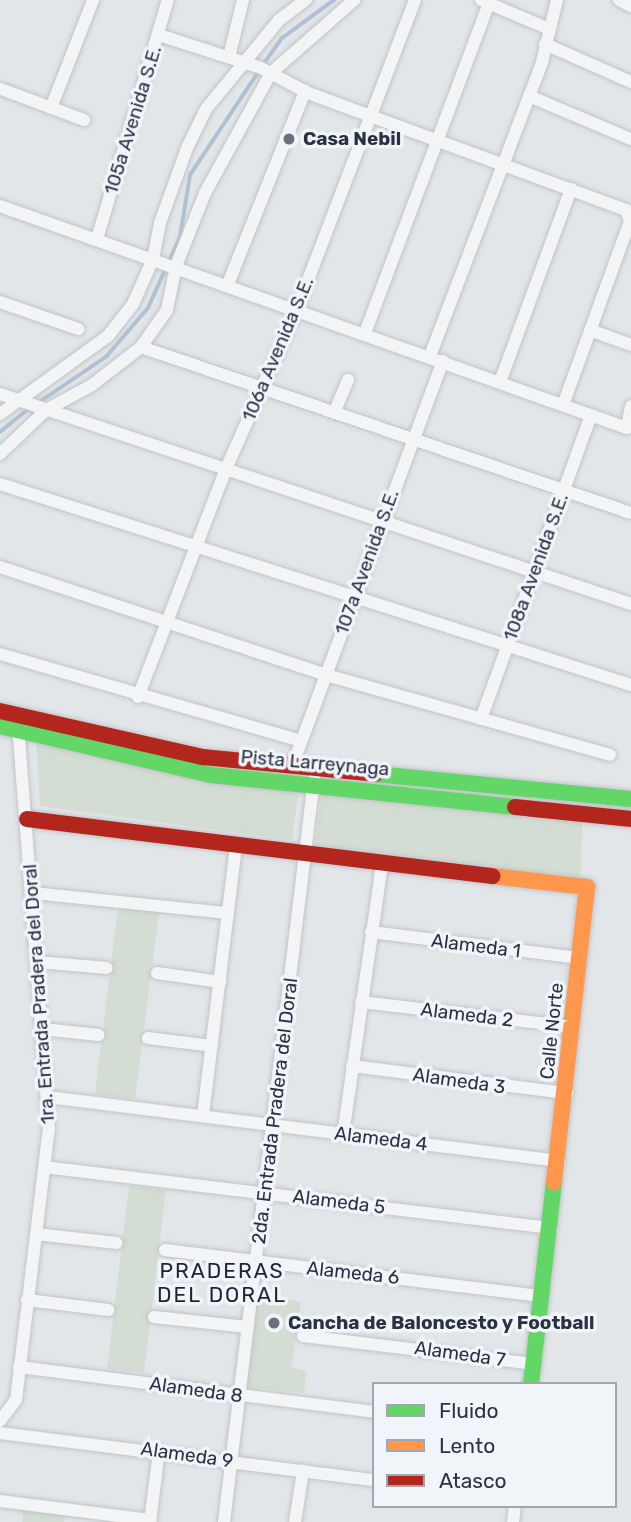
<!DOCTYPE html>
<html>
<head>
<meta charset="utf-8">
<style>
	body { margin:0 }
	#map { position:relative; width:631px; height:1522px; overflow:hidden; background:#e3e6e9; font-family:Rubik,sans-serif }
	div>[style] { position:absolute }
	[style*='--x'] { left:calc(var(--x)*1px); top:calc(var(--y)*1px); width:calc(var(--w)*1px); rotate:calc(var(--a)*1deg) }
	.green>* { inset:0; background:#d3ddd4 }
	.stream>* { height:3.5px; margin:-1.75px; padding:0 1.75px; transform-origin:1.75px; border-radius:1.75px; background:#b1c1d5 }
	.roads { filter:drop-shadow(0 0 2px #c1c4c7) drop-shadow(0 0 2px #c1c4c7) }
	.street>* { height:12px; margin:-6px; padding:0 6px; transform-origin:6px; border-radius:6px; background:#f3f4f6 }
	.fast>* { height:16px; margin:-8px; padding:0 8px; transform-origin:8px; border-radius:8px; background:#63d668 }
	.slow>* { height:16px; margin:-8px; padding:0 8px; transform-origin:8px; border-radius:8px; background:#ff974d }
	.jam>* { height:16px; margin:-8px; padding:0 8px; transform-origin:8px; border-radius:8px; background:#b3261e }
	.dots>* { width:19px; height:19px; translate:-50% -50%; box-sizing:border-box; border:4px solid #f1f4f8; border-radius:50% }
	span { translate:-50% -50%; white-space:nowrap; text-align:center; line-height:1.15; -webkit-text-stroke:7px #f1f4f8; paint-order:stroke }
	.street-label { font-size:19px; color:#293244 }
	.poi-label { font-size:19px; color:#293244; font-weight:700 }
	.left { translate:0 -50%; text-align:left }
	.neighbourhood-label { font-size:21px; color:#1b2335; letter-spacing:2px }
	.legend { position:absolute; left:372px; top:1382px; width:245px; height:126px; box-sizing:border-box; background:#f1f4f8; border:2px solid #a1a6b0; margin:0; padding:9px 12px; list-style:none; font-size:21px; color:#293244 }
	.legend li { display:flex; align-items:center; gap:14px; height:35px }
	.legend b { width:35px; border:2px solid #a1a6b0 }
</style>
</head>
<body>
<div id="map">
	<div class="green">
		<div style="clip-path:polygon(36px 742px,299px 789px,292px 840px,40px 806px)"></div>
		<div style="clip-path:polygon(324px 774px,583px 811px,580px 881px,315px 848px)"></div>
		<div style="clip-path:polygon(118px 908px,159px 913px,135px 1099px,95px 1094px)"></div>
		<div style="clip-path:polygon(129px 1186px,166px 1190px,144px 1373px,107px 1369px)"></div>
		<div style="clip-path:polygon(253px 1294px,301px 1302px,291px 1367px,306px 1371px,304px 1393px,243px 1387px)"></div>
		<div style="clip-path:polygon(23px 1510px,65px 1515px,64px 1522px,22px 1522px)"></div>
	</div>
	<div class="stream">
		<div style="--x:263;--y:65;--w:32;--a:-55"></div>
		<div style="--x:281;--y:39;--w:66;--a:-36.3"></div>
		<div style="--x:38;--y:403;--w:82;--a:-34.1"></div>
		<div style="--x:106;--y:357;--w:65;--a:-49.4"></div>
		<div style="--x:148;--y:308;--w:78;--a:-65.7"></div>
		<div style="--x:180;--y:237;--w:63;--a:-80.8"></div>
		<div style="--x:190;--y:175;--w:125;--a:-56.4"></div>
		<div style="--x:0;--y:432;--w:40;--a:-39"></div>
	</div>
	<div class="roads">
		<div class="street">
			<div style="--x:481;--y:0;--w:74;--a:23.1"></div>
			<div style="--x:619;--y:0;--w:13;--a:27"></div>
			<div style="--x:159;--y:35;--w:107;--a:17.9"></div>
			<div style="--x:261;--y:68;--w:53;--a:28"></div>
			<div style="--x:308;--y:93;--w:339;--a:20.2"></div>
			<div style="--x:626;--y:210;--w:12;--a:70"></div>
			<div style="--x:630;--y:221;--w:196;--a:110"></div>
			<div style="--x:545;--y:44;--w:94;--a:23.8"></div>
			<div style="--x:229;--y:57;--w:59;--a:-76.2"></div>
			<div style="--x:1;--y:89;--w:89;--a:20.5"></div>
			<div style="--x:529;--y:96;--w:111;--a:22.9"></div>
			<div style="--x:51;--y:108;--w:116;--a:-68.7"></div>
			<div style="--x:0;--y:206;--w:665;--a:19.5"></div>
			<div style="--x:627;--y:428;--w:22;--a:-80"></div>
			<div style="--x:97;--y:239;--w:249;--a:-73.5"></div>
			<div style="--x:228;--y:284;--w:208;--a:-68.2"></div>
			<div style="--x:0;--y:302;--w:83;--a:19.1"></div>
			<div style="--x:590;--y:330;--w:44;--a:20.1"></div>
			<div style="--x:365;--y:333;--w:356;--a:-69.4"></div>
			<div style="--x:141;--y:347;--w:517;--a:18.72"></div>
			<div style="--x:430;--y:356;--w:315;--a:-69.1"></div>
			<div style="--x:542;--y:62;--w:64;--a:-76.4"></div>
			<div style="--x:500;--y:382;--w:206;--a:-69.8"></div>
			<div style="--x:0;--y:394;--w:665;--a:18.41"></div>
			<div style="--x:334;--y:413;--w:36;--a:-67"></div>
			<div style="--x:0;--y:414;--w:133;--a:-35.8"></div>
			<div style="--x:108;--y:336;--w:41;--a:-52"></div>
			<div style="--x:133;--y:304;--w:49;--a:-66"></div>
			<div style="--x:153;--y:259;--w:37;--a:-79"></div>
			<div style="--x:160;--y:223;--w:80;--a:-70.2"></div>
			<div style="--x:187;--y:148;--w:43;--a:-64"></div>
			<div style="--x:206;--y:109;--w:115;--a:-50.6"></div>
			<div style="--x:279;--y:20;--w:34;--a:-37"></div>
			<div style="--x:0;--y:454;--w:64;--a:-43.7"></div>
			<div style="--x:46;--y:410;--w:52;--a:-28.5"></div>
			<div style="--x:92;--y:385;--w:62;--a:-37.8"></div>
			<div style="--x:141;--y:347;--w:45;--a:-54.9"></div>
			<div style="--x:167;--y:310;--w:45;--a:-78.4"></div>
			<div style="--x:176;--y:266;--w:79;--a:-68.3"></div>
			<div style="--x:205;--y:193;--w:137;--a:-61.2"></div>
			<div style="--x:271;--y:73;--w:111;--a:-41.3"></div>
			<div style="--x:0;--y:484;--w:662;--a:17.67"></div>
			<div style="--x:0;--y:567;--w:343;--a:18.3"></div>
			<div style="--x:326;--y:675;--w:295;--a:15.7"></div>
			<div style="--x:0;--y:654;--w:313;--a:16.1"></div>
			<div style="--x:138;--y:697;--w:242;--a:-68.9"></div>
			<div style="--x:225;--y:471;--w:177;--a:-66"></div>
			<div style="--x:297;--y:309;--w:331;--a:-69.1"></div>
			<div style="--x:481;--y:719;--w:323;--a:-70.1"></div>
			<div style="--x:293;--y:764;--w:430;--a:-69.6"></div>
			<div style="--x:33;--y:893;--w:196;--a:5.9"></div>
			<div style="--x:371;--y:932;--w:211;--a:7.1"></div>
			<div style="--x:38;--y:962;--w:69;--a:5"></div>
			<div style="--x:157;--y:973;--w:64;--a:8.1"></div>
			<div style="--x:361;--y:1002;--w:213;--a:6.7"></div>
			<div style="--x:43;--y:1029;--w:56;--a:6.1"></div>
			<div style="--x:148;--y:1038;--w:64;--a:7.1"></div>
			<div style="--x:352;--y:1066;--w:217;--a:7.2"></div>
			<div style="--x:48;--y:1097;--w:515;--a:7.14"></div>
			<div style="--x:203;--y:1115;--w:272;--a:-83"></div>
			<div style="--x:343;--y:1135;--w:275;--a:-81.8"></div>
			<div style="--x:44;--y:1167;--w:511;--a:6.86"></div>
			<div style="--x:36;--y:1234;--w:81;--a:6.4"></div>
			<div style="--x:165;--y:1250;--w:380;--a:7"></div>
			<div style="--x:27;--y:1300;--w:82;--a:7"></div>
			<div style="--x:154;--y:1317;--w:94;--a:6.1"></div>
			<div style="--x:303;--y:1336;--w:232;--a:6.9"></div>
			<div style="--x:19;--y:1367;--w:358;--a:7.2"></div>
			<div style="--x:0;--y:1421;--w:26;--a:-53"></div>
			<div style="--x:16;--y:1400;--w:274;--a:-83.1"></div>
			<div style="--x:49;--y:1128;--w:400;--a:-94.4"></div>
			<div style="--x:0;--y:1433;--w:377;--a:7.2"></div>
			<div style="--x:0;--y:1501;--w:152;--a:7.2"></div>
			<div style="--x:150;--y:1522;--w:72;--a:-82.8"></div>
			<div style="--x:224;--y:1522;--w:748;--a:-83.09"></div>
			<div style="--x:295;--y:1522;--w:52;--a:-81.1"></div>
			<div style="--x:513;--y:1522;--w:16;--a:-83"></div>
		</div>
		<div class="fast">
			<div style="--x:0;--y:726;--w:217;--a:13.1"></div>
			<div style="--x:211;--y:775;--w:306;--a:6"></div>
			<div style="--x:375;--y:774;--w:257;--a:5.6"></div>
			<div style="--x:531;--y:1384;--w:203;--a:-83.5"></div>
		</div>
		<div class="slow">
			<div style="--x:493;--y:876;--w:95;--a:6.7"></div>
			<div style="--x:587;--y:887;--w:297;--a:96.4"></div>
		</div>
		<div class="jam">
			<div style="--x:0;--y:711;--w:208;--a:12.8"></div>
			<div style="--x:203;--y:757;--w:173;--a:5.6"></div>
			<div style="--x:515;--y:807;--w:117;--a:5.9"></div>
			<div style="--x:27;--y:819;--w:469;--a:7"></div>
		</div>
	</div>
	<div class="dots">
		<div style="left:289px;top:139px;background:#6a717e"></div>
		<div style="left:274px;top:1323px;background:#6a717e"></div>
	</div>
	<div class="street-label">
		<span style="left:133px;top:120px;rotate:-73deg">105a Avenida S.E.</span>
		<span style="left:278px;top:349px;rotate:-67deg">106a Avenida S.E.</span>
		<span style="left:367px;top:562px;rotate:-70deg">107a Avenida S.E.</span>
		<span style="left:536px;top:567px;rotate:-70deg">108a Avenida S.E.</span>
		<span style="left:315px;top:763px;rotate:5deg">Pista Larreynaga</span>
		<span style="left:476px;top:946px;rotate:7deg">Alameda 1</span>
		<span style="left:39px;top:994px;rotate:-94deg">1ra. Entrada Pradera del Doral</span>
		<span style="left:467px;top:1015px;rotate:7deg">Alameda 2</span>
		<span style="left:552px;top:1031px;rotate:-84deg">Calle Norte</span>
		<span style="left:459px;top:1081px;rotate:8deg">Alameda 3</span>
		<span style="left:275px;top:1111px;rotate:-83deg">2da. Entrada Pradera del Doral</span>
		<span style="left:381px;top:1139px;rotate:7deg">Alameda 4</span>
		<span style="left:339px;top:1202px;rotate:7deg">Alameda 5</span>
		<span style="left:353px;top:1273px;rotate:6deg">Alameda 6</span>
		<span style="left:460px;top:1354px;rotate:8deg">Alameda 7</span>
		<span style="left:196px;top:1390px;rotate:8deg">Alameda 8</span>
		<span style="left:187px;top:1455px;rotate:8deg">Alameda 9</span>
	</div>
	<div class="poi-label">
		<span class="left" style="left:303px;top:139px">Casa Nebil</span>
		<span class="left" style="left:288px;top:1323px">Cancha de Baloncesto y Football</span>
	</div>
	<div class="neighbourhood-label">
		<span style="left:222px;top:1283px">PRADERAS<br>DEL DORAL</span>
	</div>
	<ul class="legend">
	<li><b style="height:9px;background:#63d668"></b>Fluido</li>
	<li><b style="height:9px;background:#ff974d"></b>Lento</li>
	<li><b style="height:9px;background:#b3261e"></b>Atasco</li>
	</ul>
</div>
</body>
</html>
